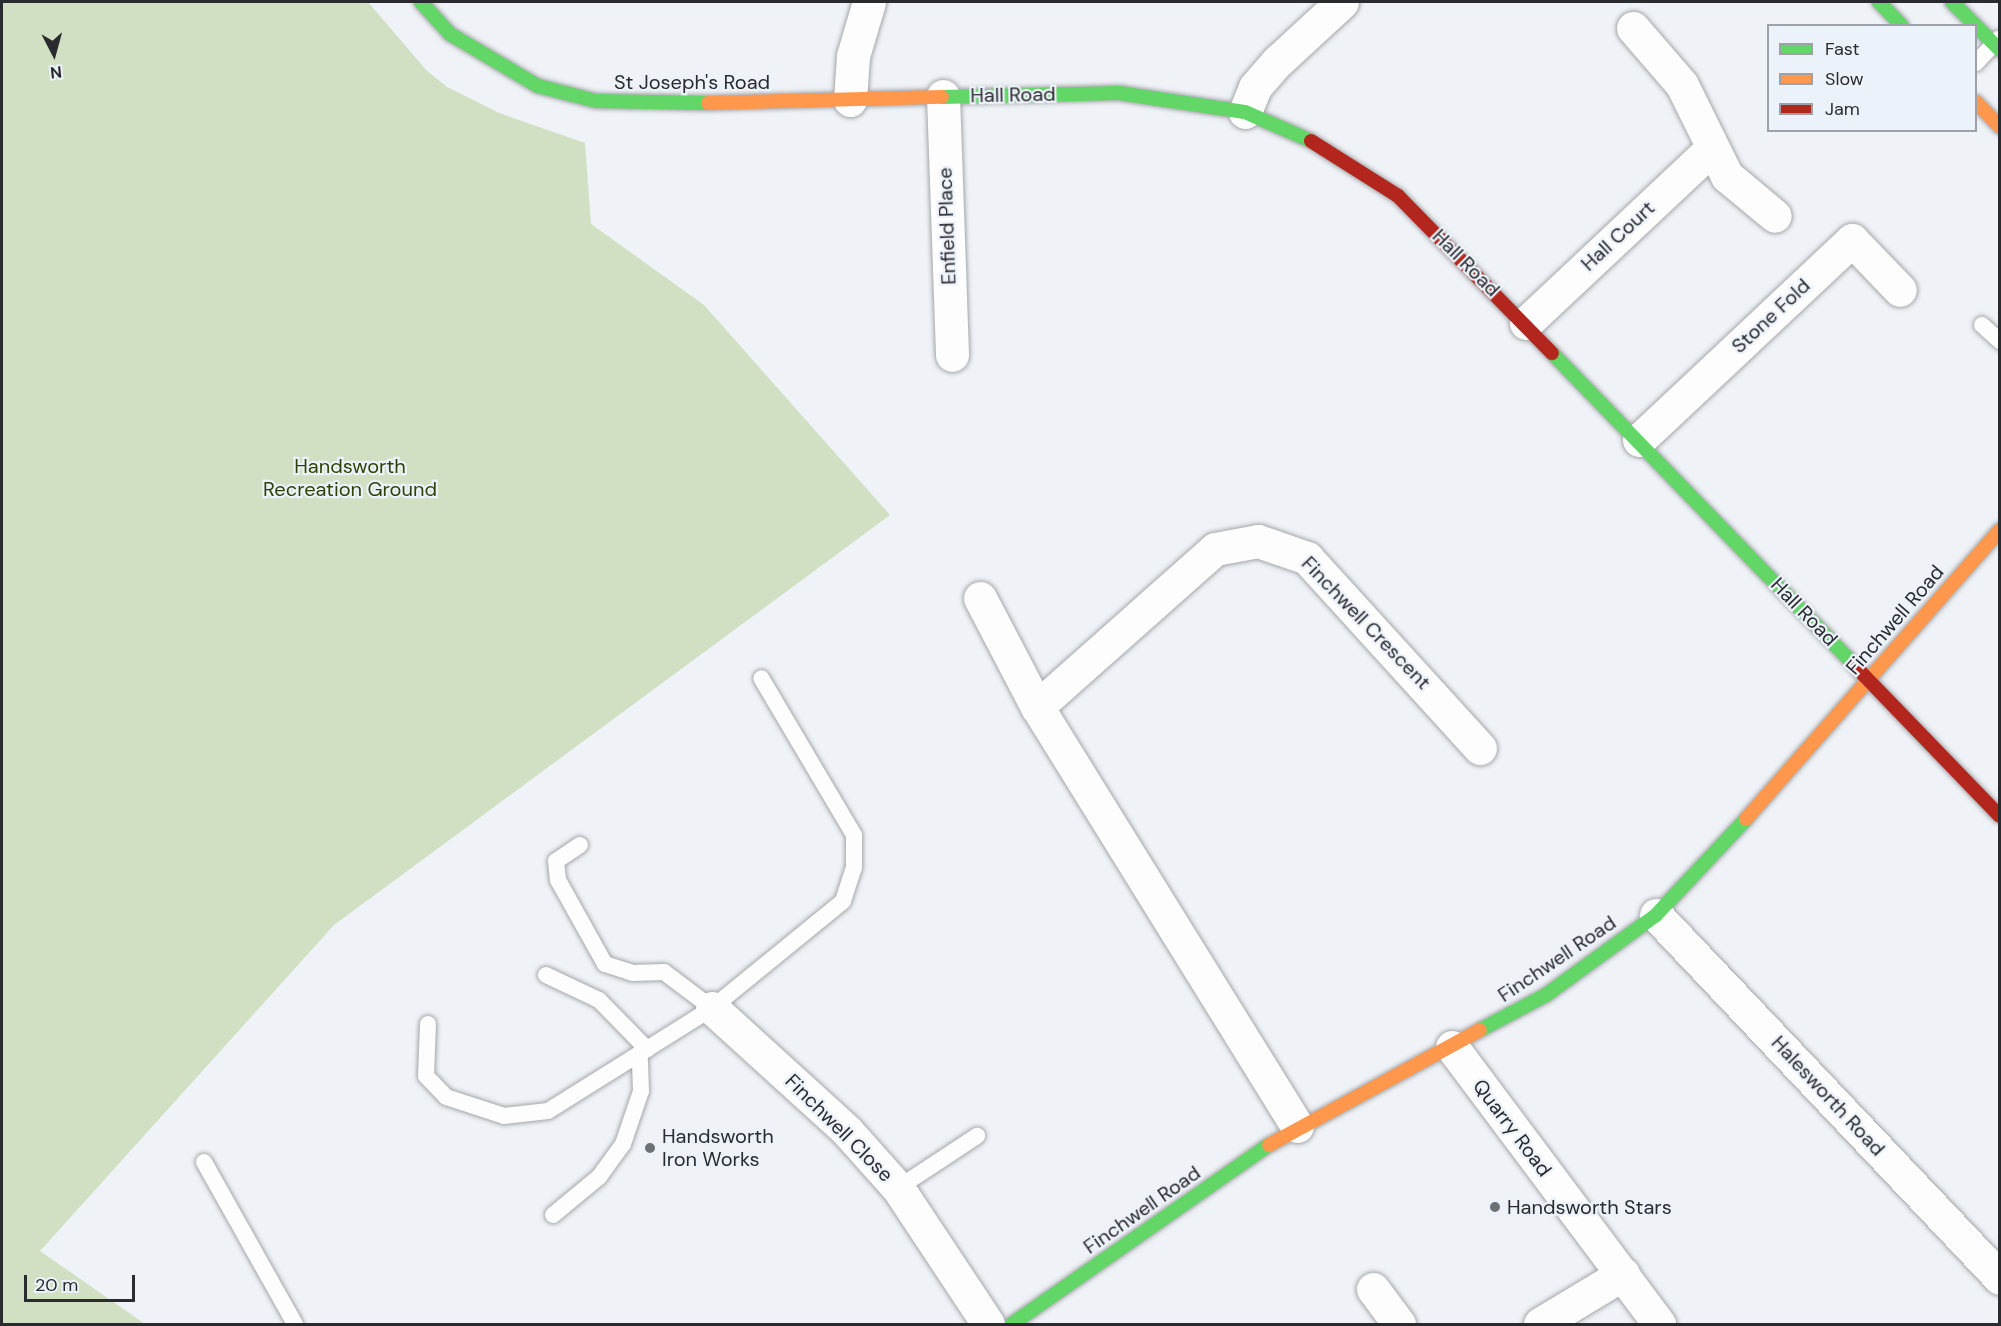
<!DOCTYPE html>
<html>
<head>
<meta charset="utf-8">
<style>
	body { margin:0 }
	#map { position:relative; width:2001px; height:1326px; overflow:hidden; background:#eff2f6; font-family:"DM Sans",sans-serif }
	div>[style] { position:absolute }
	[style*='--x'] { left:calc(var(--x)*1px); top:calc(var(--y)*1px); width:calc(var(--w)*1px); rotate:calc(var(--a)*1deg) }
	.green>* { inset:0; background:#d1dfc2 }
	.roads { filter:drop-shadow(0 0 2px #a5a7aa) drop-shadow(0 0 2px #a5a7aa) }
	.lane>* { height:16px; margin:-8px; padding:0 8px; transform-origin:8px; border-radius:8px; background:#fdfdfe }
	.street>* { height:33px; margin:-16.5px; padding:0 16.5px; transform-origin:16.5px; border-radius:16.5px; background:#fdfdfe }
	.fast>* { height:14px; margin:-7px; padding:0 7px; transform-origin:7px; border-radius:7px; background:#63d668 }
	.slow>* { height:14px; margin:-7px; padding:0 7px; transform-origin:7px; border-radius:7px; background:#ff974d }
	.jam>* { height:14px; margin:-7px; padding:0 7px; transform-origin:7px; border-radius:7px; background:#b3261e }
	.dots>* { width:16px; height:16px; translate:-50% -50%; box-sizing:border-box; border:3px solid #ecf2f9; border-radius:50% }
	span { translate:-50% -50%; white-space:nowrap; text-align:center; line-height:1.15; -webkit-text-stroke:4.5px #ecf2f9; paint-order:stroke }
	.street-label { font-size:20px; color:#292b2e }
	.park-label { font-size:20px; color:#2f4203 }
	.poi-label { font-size:20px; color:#292b2e }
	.left { translate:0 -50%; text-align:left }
	.frame { position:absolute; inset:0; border:3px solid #292b2e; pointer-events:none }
	.legend { position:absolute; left:1767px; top:24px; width:210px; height:108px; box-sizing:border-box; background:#ecf2f9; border:2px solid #9ea2a8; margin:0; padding:8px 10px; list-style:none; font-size:18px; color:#292b2e }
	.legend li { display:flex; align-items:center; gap:12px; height:30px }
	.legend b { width:30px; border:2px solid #9ea2a8 }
	.north { position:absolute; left:24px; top:24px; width:60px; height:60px; -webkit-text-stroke:4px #ecf2f9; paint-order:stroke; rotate:174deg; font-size:16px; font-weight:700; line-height:24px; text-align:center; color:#292b2e }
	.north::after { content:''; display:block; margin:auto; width:21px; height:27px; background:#292b2e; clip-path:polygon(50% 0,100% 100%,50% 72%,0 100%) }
	.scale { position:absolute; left:24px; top:1275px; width:111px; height:27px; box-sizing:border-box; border:3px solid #292b2e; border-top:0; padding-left:8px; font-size:18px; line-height:21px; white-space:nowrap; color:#292b2e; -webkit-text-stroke:4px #ecf2f9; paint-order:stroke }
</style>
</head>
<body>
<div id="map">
	<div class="green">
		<div style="clip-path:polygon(2px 2px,368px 2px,426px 70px,447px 87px,499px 113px,585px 143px,591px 224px,704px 305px,890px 515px,334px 925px,40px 1251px,145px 1324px,2px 1324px)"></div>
	</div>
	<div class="roads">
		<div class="lane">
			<div style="--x:1976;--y:63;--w:33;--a:-47"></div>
			<div style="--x:1982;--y:325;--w:24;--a:42"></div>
			<div style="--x:580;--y:845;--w:29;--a:146"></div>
			<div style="--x:556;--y:861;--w:19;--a:84"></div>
			<div style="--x:558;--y:880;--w:96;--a:60.8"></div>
			<div style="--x:605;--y:964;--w:29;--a:18"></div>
			<div style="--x:633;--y:973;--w:31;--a:-2"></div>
			<div style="--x:664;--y:972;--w:60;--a:36.9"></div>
			<div style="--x:546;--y:975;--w:59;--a:25.3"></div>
			<div style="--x:599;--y:1000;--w:69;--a:45.6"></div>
			<div style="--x:428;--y:1024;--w:52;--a:92.2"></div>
			<div style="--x:426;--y:1076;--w:29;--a:46"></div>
			<div style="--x:446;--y:1097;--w:61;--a:18.1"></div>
			<div style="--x:504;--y:1116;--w:44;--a:-6.5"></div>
			<div style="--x:548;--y:1111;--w:194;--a:-32.1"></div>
			<div style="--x:712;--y:1008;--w:169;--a:-39.2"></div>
			<div style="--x:843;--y:901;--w:35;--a:-72"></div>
			<div style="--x:854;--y:868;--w:33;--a:-90"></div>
			<div style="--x:854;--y:835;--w:182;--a:-120.6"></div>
			<div style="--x:204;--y:1162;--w:186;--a:60.7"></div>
			<div style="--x:898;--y:1188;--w:95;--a:-33.4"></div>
			<div style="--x:553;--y:1215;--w:60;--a:-39.6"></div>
			<div style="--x:599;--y:1177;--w:41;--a:-54"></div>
			<div style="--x:623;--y:1144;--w:56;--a:-71.2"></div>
			<div style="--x:641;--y:1091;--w:38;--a:-92"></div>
		</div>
		<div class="street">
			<div style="--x:1633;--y:28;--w:75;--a:49.3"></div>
			<div style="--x:1682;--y:85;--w:102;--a:63.7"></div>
			<div style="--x:1727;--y:176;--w:62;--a:39.8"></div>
			<div style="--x:943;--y:96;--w:259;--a:88"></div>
			<div style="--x:850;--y:100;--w:44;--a:-86.1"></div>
			<div style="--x:853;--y:56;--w:56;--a:-73.5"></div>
			<div style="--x:1245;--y:112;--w:27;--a:-68"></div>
			<div style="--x:1255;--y:87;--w:35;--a:-49"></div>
			<div style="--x:1278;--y:61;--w:87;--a:-42.7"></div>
			<div style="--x:1526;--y:323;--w:254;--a:-43.2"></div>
			<div style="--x:1639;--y:440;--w:292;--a:-43.2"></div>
			<div style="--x:1852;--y:240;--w:69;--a:46.2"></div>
			<div style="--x:980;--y:598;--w:123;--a:62.4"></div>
			<div style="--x:1656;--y:915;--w:500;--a:46.54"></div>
			<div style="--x:712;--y:1008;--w:183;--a:42.3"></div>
			<div style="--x:847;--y:1131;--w:76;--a:48.2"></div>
			<div style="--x:898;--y:1188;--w:163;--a:56.5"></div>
			<div style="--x:1452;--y:1047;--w:346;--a:53.2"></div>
			<div style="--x:1297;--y:1126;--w:493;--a:-121.8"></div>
			<div style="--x:1037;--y:707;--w:238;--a:-41.6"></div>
			<div style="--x:1215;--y:549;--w:44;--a:-10.5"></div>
			<div style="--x:1258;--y:541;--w:52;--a:19.1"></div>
			<div style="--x:1307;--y:558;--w:257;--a:47.7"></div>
			<div style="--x:1373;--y:1289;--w:44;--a:53.4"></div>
			<div style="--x:1540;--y:1324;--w:97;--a:-31.1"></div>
		</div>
		<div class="fast">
			<div style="--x:421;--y:2;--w:43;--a:47.8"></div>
			<div style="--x:450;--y:34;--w:102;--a:30.6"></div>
			<div style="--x:538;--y:86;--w:60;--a:14.5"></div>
			<div style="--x:596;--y:101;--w:112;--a:1"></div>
			<div style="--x:1879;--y:2;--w:33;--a:46"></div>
			<div style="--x:1952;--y:2;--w:68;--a:45"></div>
			<div style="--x:942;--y:97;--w:177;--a:-1.3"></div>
			<div style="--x:1119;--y:93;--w:127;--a:8.6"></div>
			<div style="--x:1245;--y:112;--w:72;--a:23.7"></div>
			<div style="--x:1552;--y:353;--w:433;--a:45.9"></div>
			<div style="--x:1480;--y:1030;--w:75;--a:-27.9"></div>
			<div style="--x:1546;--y:995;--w:136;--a:-36"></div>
			<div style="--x:1656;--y:915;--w:132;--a:-46.8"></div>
			<div style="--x:1012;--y:1324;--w:313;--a:-34.9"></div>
		</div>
		<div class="slow">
			<div style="--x:1976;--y:102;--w:35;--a:46"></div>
			<div style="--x:708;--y:103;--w:234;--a:-1.5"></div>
			<div style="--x:1746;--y:819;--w:385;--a:-48.7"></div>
			<div style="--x:1269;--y:1145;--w:240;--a:-28.6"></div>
		</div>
		<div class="jam">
			<div style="--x:1311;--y:141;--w:103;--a:32.3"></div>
			<div style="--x:1398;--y:196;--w:220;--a:45.6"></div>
			<div style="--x:1853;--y:664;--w:211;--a:46"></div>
		</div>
	</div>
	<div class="dots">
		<div style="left:650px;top:1148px;background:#6e7174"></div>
		<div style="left:1495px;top:1207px;background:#6e7174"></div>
	</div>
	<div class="street-label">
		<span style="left:692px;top:82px">St Joseph's Road</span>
		<span style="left:1013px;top:95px;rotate:-1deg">Hall Road</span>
		<span style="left:947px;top:226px;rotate:-92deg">Enfield Place</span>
		<span style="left:1618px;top:236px;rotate:-43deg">Hall Court</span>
		<span style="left:1466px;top:263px;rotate:45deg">Hall Road</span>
		<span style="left:1771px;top:316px;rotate:-43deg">Stone Fold</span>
		<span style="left:1804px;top:612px;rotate:46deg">Hall Road</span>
		<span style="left:1895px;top:620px;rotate:-49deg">Finchwell Road</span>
		<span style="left:1366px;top:623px;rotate:46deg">Finchwell Crescent</span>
		<span style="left:1557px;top:959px;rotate:-34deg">Finchwell Road</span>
		<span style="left:1828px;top:1096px;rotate:47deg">Halesworth Road</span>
		<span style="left:839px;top:1128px;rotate:45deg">Finchwell Close</span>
		<span style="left:1512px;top:1128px;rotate:53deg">Quarry Road</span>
		<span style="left:1142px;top:1210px;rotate:-35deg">Finchwell Road</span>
	</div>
	<div class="park-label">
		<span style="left:350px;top:478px">Handsworth<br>Recreation Ground</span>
	</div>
	<div class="poi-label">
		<span class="left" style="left:662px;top:1148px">Handsworth<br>Iron Works</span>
		<span class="left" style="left:1507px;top:1207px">Handsworth Stars</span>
	</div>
	<div class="frame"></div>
	<ul class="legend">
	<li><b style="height:8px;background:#63d668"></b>Fast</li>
	<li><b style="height:8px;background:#ff974d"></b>Slow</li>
	<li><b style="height:8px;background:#b3261e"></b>Jam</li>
	</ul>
	<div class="north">N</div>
	<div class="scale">20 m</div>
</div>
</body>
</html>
